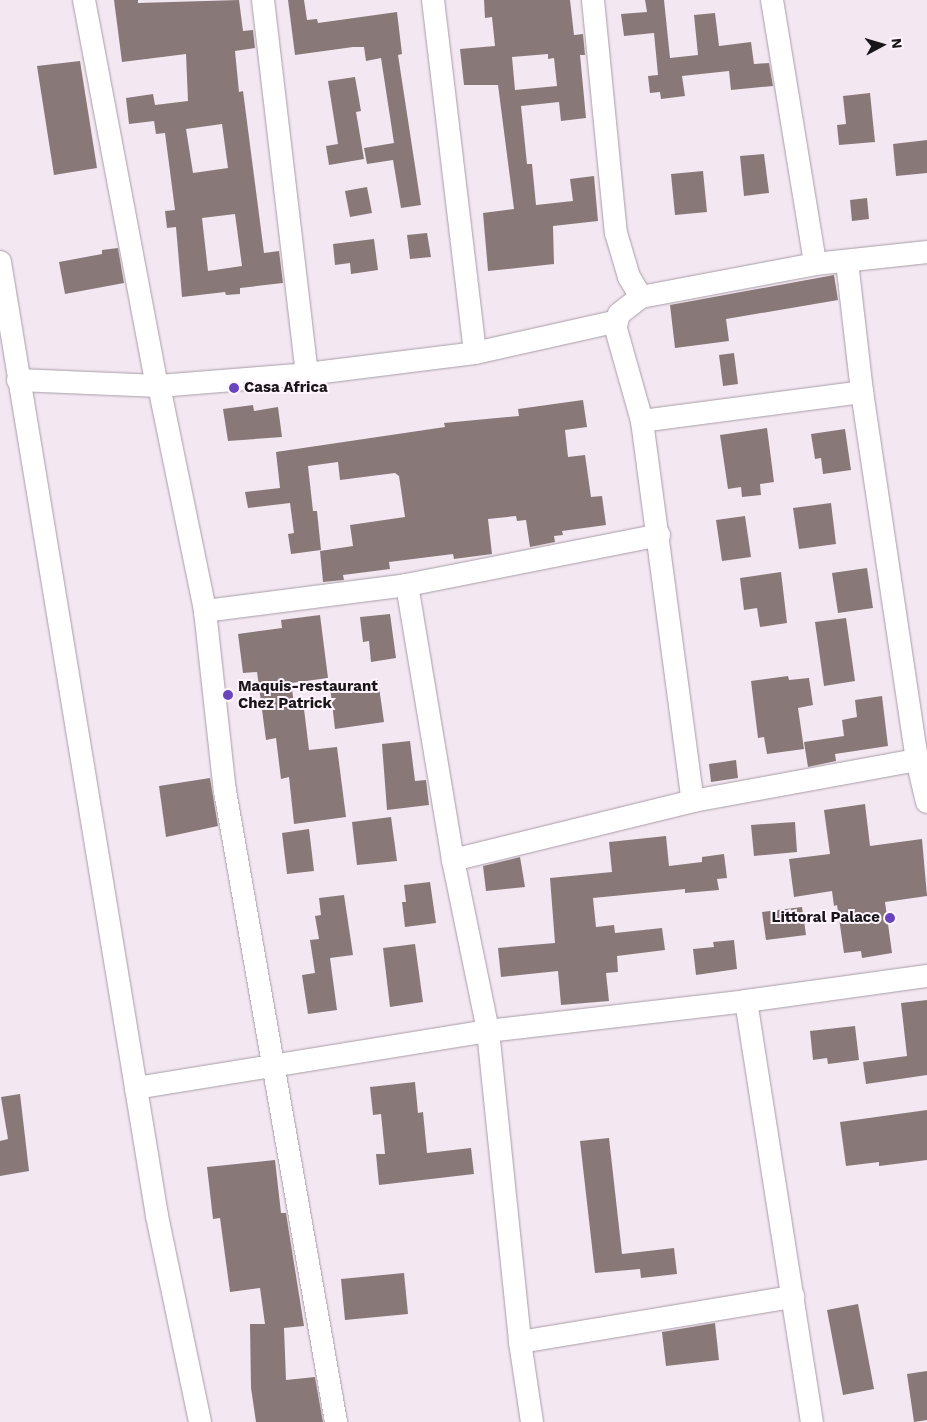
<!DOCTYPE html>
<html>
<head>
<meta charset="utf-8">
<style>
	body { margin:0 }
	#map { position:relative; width:927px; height:1422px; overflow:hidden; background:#f3e7f2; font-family:"Work Sans",sans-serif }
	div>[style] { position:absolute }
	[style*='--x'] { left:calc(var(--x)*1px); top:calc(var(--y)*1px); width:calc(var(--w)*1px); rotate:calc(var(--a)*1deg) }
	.building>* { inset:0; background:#887978 }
	.roads { filter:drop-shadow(0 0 1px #a89da6) drop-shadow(0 0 1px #a89da6) }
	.minor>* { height:22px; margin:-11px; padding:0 11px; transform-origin:11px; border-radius:11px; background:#fff }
	.dots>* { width:14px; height:14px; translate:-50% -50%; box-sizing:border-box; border:2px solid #fff5fe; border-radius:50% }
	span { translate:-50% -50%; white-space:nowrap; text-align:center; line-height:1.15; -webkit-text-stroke:4px #fff5fe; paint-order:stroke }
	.poi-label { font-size:15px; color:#191518; font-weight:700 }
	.left { translate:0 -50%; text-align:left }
	.right { translate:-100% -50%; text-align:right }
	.north { position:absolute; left:857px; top:20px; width:50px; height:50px; -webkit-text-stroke:4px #fff5fe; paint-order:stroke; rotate:84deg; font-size:14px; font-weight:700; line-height:20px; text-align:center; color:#191518 }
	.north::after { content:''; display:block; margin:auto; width:18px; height:22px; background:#191518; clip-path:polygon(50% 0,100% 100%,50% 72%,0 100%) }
</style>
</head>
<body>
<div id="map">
	<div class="building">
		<div style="clip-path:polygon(evenodd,114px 0,138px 0,138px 3px,239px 0,243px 31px,253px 30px,255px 48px,235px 51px,239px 92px,243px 91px,264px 253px,279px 251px,283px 283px,240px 288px,240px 294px,226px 295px,225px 292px,182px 297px,176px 227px,167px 228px,165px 211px,175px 210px,165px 133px,156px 134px,154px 121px,129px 124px,126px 98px,153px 94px,155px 105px,188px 101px,186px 54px,122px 62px,114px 0,222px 124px,228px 168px,193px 173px,186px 129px,222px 124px,114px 0,235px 214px,242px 266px,208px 271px,202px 218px,235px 214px)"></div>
		<div style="clip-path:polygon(288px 0,304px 0,307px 20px,317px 19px,318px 23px,397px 12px,402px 54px,398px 55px,421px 205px,401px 208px,393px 160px,367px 164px,364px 148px,394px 143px,381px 58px,366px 61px,364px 47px,353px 47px,295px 55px)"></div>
		<div style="clip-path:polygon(evenodd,484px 0,570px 0,574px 35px,583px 34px,585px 55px,580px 55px,586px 118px,561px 121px,559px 102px,521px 106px,527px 164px,532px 164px,536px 205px,573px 201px,570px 179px,594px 176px,598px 221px,553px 226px,554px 264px,488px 271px,483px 213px,514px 209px,498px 85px,464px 85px,460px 49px,495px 46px,492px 17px,485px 18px,484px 0,548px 54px,548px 59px,554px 58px,557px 86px,515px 90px,512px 57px,548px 54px)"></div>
		<div style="clip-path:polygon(645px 0,664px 0,670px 58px,698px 55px,694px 15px,715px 13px,719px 46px,751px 42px,754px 64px,769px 63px,773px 86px,731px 90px,729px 71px,682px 76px,685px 96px,661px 99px,660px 92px,650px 93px,648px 76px,658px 75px,654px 33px,624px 36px,621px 14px,647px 12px)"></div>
		<div style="clip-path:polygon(80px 61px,97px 168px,54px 175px,37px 66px)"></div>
		<div style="clip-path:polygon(355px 77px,361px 111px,356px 112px,364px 159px,329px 165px,326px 146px,338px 144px,328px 81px)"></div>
		<div style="clip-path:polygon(870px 93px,875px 142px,839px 145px,837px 125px,846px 124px,843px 96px)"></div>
		<div style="clip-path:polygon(927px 140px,927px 173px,896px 176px,893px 144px)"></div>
		<div style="clip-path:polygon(764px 154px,769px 193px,744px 196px,740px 156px)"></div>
		<div style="clip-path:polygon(703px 171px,707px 212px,675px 215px,671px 174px)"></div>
		<div style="clip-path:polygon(367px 187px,372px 213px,350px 217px,345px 191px)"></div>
		<div style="clip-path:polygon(867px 198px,869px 219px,852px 221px,850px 200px)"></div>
		<div style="clip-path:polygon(427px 233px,431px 257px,410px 259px,407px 235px)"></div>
		<div style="clip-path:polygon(374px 239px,378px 270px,351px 274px,350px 263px,335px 265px,333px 244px)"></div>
		<div style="clip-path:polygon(118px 248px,124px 283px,65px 294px,59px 262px,102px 254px,102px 250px)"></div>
		<div style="clip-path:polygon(834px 275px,838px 300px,726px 319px,729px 341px,675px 348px,670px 305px)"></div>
		<div style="clip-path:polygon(734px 353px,738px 384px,723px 386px,719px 355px)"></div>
		<div style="clip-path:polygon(583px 400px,587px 427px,565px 430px,568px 457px,585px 455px,591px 497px,602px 496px,606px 525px,562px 531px,563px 535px,554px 536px,555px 542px,530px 547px,526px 520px,517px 521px,516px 516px,488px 519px,492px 554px,454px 559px,453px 554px,389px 562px,390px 569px,343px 575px,344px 580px,323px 582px,320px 551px,353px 546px,350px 525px,405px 517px,399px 476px,395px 473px,340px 480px,338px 462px,308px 466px,313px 511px,317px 511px,321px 550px,291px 554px,288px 534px,294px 533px,290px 503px,248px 508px,245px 492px,280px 488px,276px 452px,445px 427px,444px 423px,519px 416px,518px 409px)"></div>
		<div style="clip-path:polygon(253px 405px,254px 411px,278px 407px,282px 437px,228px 441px,223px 409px)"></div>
		<div style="clip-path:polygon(767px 428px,774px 482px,760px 484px,761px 495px,742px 497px,741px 487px,728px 489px,720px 435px)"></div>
		<div style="clip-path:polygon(845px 429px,851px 470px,823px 474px,821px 458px,815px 459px,811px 434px)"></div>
		<div style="clip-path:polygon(831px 503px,836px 544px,799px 549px,793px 508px)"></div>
		<div style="clip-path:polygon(745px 516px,751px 557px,722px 561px,716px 520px)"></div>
		<div style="clip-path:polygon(867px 568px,873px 608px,838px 613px,832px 573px)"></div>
		<div style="clip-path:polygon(781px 572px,787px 623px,760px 627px,757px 608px,744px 610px,740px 578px)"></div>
		<div style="clip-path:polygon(390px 614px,396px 658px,371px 662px,369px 641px,363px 642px,360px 617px)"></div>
		<div style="clip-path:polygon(320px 615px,328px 678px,291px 683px,295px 710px,304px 709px,309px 750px,337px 747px,346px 817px,294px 824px,289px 777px,281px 779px,276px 738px,266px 740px,257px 672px,243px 673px,238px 634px,282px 628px,281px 620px)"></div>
		<div style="clip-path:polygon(846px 618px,855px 681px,824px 686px,815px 622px)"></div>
		<div style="clip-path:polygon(788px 676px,789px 680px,809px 678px,813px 705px,798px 708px,804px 749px,767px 754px,764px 737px,758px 738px,751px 681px)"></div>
		<div style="clip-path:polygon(378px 680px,384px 722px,335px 729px,330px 686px)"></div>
		<div style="clip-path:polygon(882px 696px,888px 746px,835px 754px,836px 761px,808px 767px,804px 742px,844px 736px,842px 720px,857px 717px,855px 700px)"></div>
		<div style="clip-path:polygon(410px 741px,415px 781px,426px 780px,429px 805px,387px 810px,382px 744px)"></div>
		<div style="clip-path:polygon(736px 760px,738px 778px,711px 782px,709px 764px)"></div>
		<div style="clip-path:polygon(210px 778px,218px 826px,166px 837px,159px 786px)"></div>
		<div style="clip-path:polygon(865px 804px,870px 846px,922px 839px,927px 896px,885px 902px,892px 953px,862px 958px,861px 951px,844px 953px,837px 905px,834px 906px,832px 891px,794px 897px,789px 859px,830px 854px,824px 810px)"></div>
		<div style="clip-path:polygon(391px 817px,397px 861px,357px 865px,352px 822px)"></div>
		<div style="clip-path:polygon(795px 822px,797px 852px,754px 856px,751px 825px)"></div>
		<div style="clip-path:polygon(309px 829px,314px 871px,287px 874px,282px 833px)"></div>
		<div style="clip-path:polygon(666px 836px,669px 866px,702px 862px,702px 857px,724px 854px,727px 878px,717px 879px,719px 890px,685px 893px,685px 889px,593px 898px,596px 927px,614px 925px,615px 933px,662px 928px,665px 950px,617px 956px,618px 972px,606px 973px,609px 1001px,561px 1005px,558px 971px,501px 977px,498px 948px,555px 943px,550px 878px,612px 872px,609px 842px)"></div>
		<div style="clip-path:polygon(520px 857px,525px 887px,486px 891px,483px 866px)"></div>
		<div style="clip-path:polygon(430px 882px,436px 923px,405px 927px,402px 902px,406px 902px,404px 885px)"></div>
		<div style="clip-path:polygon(344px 895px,353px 955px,330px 958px,337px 1010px,308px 1014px,302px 975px,315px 973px,310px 940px,319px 939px,315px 916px,321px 915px,319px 898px)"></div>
		<div style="clip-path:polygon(802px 907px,806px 935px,766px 940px,762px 912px)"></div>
		<div style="clip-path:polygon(734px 940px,737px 969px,696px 975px,693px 949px,714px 947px,713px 942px)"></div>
		<div style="clip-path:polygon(415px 944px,423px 1002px,390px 1007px,383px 948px)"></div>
		<div style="clip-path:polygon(927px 1000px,927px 1075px,866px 1084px,863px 1062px,907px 1056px,901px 1003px)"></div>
		<div style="clip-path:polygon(855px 1026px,859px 1060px,828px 1064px,827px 1058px,813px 1060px,810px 1031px)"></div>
		<div style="clip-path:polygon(415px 1082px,418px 1113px,423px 1112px,427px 1153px,471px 1148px,474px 1174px,379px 1185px,376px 1154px,385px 1154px,381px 1114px,373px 1115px,370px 1087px)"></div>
		<div style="clip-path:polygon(20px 1094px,29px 1171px,0 1176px,0 1141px,8px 1139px,1px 1097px)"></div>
		<div style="clip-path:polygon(927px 1110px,927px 1160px,879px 1166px,879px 1162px,846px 1166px,840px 1122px)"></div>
		<div style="clip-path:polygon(609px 1138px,622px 1254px,674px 1248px,677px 1274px,641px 1278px,640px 1269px,595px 1273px,580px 1141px)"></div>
		<div style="clip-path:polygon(275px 1160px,281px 1213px,286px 1213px,304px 1326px,284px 1328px,286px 1380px,315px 1377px,323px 1422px,256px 1422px,251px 1388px,250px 1324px,265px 1324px,260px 1288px,230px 1292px,220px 1218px,213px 1219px,207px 1167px)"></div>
		<div style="clip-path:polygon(404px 1273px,408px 1314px,345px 1320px,341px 1279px)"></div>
		<div style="clip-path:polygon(858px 1304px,874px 1389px,843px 1395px,827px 1310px)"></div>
		<div style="clip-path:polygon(715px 1323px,719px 1360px,666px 1366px,662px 1332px)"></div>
		<div style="clip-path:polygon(927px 1371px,927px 1420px,914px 1422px,907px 1374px)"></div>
	</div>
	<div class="roads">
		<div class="minor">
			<div style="--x:84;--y:0;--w:393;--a:79.3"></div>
			<div style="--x:263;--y:0;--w:377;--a:83.3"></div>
			<div style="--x:433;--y:0;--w:355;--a:83.2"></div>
			<div style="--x:593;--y:0;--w:234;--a:84.4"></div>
			<div style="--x:616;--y:233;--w:46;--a:73.5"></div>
			<div style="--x:629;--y:277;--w:23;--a:59"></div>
			<div style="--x:772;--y:0;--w:267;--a:80.7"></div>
			<div style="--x:0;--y:262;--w:967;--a:80.65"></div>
			<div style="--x:157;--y:1216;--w:210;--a:78.2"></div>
			<div style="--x:847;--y:262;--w:131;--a:83.4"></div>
			<div style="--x:862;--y:392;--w:372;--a:81.5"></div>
			<div style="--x:917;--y:760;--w:43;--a:76.6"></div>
			<div style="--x:614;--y:322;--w:103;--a:74.2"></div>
			<div style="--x:642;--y:421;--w:383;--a:82.4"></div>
			<div style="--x:18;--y:380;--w:141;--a:2.4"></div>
			<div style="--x:159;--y:386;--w:148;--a:-4.6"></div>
			<div style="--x:307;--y:374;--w:169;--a:-7.1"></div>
			<div style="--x:475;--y:353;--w:142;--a:-12.6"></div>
			<div style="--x:614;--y:322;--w:4;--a:63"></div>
			<div style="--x:616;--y:326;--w:12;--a:-76"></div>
			<div style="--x:619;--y:314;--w:28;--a:-38"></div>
			<div style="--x:641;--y:297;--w:177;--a:-10.7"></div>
			<div style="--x:815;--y:264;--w:113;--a:-6.1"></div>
			<div style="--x:159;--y:386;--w:230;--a:78.4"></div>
			<div style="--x:205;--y:611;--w:181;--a:83.7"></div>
			<div style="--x:225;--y:791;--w:641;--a:80.02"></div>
			<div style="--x:642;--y:421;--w:222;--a:-7.5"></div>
			<div style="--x:407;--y:585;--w:279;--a:80.5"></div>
			<div style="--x:453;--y:860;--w:175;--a:78.4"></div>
			<div style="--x:488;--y:1031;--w:313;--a:84.1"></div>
			<div style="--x:520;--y:1342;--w:81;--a:81.5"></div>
			<div style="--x:205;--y:611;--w:204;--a:-7.3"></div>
			<div style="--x:407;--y:585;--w:257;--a:-11.2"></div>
			<div style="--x:453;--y:860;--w:247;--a:-13.8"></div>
			<div style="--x:693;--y:801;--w:228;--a:-10.4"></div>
			<div style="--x:746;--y:1001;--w:426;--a:81.1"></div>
			<div style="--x:136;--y:1088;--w:357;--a:-9.2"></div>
			<div style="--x:488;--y:1031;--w:260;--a:-6.6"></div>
			<div style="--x:746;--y:1001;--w:183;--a:-7.9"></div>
			<div style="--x:520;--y:1342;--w:277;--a:-9.4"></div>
		</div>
	</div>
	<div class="dots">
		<div style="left:234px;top:388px;background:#6944bd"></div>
		<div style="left:228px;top:695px;background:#6944bd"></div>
		<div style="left:890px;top:918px;background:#6944bd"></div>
	</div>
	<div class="poi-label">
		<span class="left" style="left:244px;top:388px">Casa Africa</span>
		<span class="left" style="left:238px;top:695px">Maquis-restaurant<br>Chez Patrick</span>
		<span class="right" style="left:880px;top:918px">Littoral Palace</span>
	</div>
	<div class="north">N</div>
</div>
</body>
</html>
